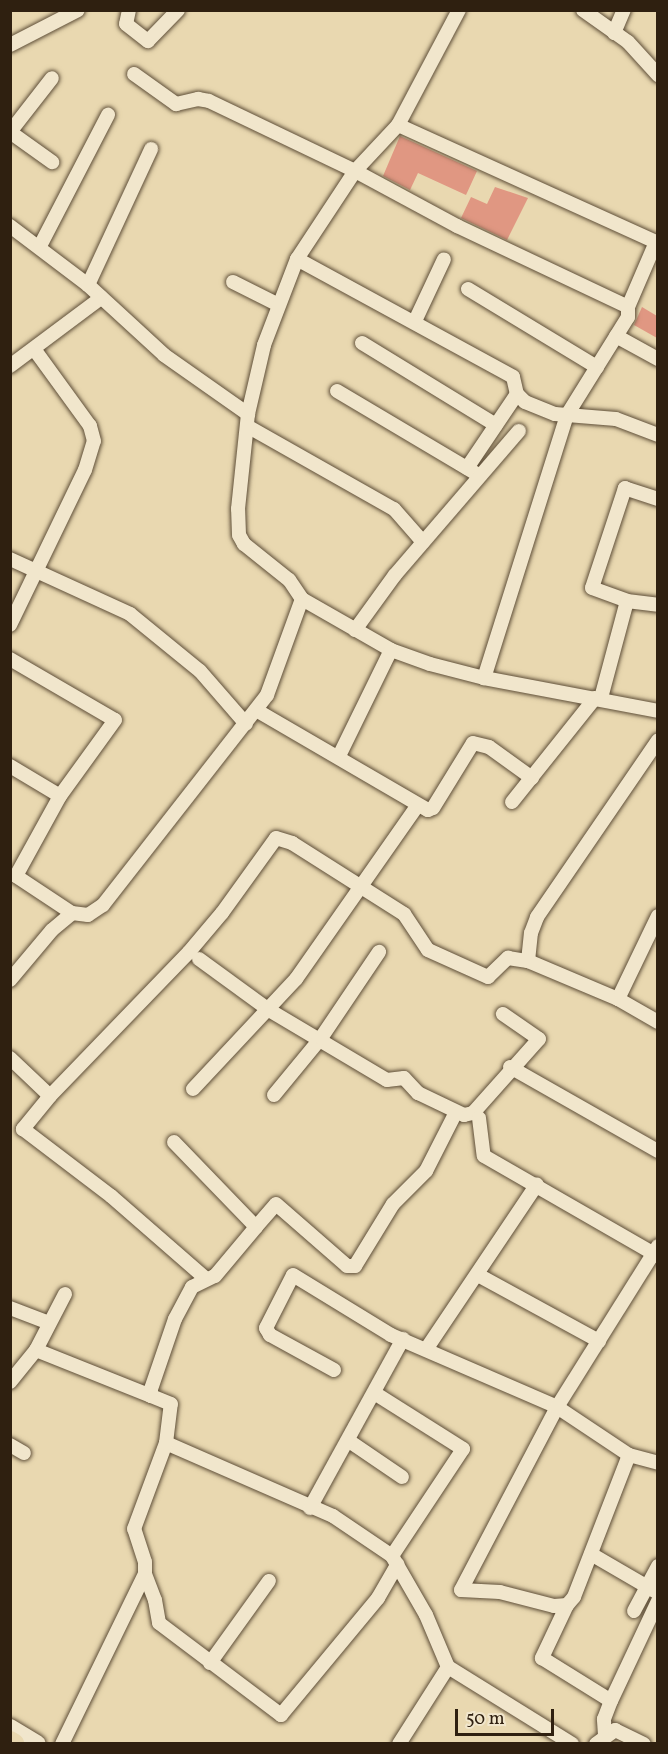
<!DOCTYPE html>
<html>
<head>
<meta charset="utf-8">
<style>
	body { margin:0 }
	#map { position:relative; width:668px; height:1754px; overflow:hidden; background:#e9d8b0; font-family:Vollkorn,serif }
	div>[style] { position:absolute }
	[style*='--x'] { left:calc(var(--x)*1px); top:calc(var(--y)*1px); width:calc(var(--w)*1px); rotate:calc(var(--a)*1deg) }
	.building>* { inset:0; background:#e09782 }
	.roads { filter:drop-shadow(0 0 2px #5e4e38) drop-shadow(0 0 2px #5e4e38) }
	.minor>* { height:14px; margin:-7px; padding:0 7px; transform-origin:7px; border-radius:7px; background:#f1e6cc }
	.tertiary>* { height:18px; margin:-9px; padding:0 9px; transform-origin:9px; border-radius:9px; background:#f1e6cc }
	.primary>* { height:22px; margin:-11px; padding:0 11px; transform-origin:11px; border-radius:11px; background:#e9d8b0 }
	span { translate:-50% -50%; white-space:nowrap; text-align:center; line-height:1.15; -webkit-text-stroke:5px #f1e6cc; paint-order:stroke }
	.frame { position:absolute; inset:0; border:12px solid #2f2010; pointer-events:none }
	.scale { position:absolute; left:455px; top:1709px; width:99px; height:27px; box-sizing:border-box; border:3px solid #2f2010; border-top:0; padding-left:8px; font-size:18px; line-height:21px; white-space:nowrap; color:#2f2010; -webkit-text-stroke:4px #f1e6cc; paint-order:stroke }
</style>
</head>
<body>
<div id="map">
	<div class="building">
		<div style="clip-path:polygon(400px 136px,477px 171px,466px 195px,418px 173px,410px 190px,383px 176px)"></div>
		<div style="clip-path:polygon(495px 187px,528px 198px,507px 240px,461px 218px,471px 197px,487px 204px)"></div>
		<div style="clip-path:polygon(642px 307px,657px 316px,657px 338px,634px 325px)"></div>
	</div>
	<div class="roads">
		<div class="minor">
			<div style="--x:129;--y:10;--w:14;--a:102"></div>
			<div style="--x:126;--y:24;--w:28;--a:38"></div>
			<div style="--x:148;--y:41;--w:43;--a:-45.9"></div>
			<div style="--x:583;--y:10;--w:55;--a:35.4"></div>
			<div style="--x:628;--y:42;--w:45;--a:47.7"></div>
			<div style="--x:614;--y:33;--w:25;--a:-67"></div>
			<div style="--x:10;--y:45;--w:76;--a:-27.2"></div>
			<div style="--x:134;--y:74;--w:52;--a:35.5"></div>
			<div style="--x:176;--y:104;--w:23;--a:-13"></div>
			<div style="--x:198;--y:99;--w:11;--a:10"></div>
			<div style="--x:209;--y:101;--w:162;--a:25.6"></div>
			<div style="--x:355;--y:171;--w:116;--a:28.3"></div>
			<div style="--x:457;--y:226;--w:189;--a:25.3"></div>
			<div style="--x:628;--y:307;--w:10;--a:90"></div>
			<div style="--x:628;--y:317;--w:115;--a:121.9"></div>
			<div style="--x:567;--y:415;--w:276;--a:107.5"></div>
			<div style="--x:398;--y:125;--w:286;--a:24.4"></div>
			<div style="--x:10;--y:132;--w:68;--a:-52.1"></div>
			<div style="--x:10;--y:132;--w:52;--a:35.5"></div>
			<div style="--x:10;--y:226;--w:98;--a:37.1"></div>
			<div style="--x:88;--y:285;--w:103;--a:42.6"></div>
			<div style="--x:164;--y:355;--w:103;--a:35.1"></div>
			<div style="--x:40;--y:246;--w:148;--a:-62.6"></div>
			<div style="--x:297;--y:259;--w:246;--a:28.6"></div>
			<div style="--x:513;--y:377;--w:17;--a:77"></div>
			<div style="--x:517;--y:394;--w:11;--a:45"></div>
			<div style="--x:525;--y:402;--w:32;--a:22"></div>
			<div style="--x:555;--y:414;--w:61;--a:4.7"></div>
			<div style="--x:616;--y:419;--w:45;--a:20.9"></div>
			<div style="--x:233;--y:282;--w:49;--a:26.6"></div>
			<div style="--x:88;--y:285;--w:150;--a:-65.1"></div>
			<div style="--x:468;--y:289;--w:151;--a:31.2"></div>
			<div style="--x:628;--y:307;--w:71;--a:-66.7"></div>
			<div style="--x:415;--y:321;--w:68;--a:-64.9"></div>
			<div style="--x:616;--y:336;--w:48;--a:28.7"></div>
			<div style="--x:362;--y:343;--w:157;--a:31.5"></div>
			<div style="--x:10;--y:366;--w:114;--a:-36.8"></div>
			<div style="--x:337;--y:391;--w:166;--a:30.7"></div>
			<div style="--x:247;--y:426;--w:169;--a:29.5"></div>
			<div style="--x:394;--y:509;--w:44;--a:48.7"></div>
			<div style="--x:467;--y:468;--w:89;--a:-56"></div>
			<div style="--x:658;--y:499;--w:35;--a:-162"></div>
			<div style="--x:625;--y:488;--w:105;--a:108.3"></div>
			<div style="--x:592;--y:588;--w:37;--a:20"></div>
			<div style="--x:627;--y:601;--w:31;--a:7"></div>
			<div style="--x:10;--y:559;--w:132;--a:24.6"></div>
			<div style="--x:130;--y:614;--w:90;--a:39.2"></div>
			<div style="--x:200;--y:671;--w:70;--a:49"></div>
			<div style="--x:302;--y:599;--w:103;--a:29.8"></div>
			<div style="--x:391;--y:650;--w:41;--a:19.7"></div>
			<div style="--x:430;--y:664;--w:56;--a:14.5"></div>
			<div style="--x:484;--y:678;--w:177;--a:10.7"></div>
			<div style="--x:10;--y:625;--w:172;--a:-64.2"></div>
			<div style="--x:85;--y:470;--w:30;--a:-73"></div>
			<div style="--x:94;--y:441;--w:16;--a:-105"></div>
			<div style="--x:90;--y:426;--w:95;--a:-126"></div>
			<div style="--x:355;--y:630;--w:68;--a:-54"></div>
			<div style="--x:395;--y:575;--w:190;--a:-49.3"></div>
			<div style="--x:10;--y:659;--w:121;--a:30.2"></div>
			<div style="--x:115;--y:720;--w:94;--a:125.9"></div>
			<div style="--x:60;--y:796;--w:91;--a:118.8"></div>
			<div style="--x:16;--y:876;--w:67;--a:33.5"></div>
			<div style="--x:601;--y:698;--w:100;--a:-75"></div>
			<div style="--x:256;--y:710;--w:199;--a:30.2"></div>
			<div style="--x:428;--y:810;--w:5;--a:-22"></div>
			<div style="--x:433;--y:808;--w:76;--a:-58.4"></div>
			<div style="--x:473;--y:743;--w:16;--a:14"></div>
			<div style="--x:489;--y:747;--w:53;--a:35.8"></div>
			<div style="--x:339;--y:756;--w:118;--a:-63.9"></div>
			<div style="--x:10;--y:766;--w:58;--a:31"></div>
			<div style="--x:512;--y:802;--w:133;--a:-51.4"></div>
			<div style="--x:199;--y:959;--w:87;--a:36.1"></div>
			<div style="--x:269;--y:1010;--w:137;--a:30.7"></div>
			<div style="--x:387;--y:1080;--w:17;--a:-7"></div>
			<div style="--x:404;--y:1078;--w:21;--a:47"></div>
			<div style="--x:418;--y:1093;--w:51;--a:25.6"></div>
			<div style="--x:464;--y:1115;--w:9;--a:-13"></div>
			<div style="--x:473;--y:1113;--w:99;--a:-48.3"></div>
			<div style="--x:539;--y:1039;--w:44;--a:-145.2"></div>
			<div style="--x:528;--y:961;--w:28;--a:-84"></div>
			<div style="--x:531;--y:933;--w:17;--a:-69"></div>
			<div style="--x:537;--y:917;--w:214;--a:-55.6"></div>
			<div style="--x:10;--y:980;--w:65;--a:-50"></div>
			<div style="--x:52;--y:930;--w:26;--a:-40"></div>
			<div style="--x:72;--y:913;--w:16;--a:7"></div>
			<div style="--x:88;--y:915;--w:18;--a:-34"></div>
			<div style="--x:103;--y:905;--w:266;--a:-52"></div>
			<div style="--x:267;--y:695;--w:102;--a:-70"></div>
			<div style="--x:302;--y:599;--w:23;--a:-124"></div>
			<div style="--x:289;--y:580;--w:58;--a:-141.3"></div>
			<div style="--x:244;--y:544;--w:10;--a:-119"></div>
			<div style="--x:239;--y:535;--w:26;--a:-92"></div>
			<div style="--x:238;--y:509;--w:96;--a:-84"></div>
			<div style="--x:248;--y:414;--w:71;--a:-76.9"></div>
			<div style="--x:264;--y:345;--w:92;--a:-69"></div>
			<div style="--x:297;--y:259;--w:105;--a:-56.6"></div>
			<div style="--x:355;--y:171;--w:63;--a:-46.9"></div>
			<div style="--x:398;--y:125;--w:130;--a:-62.1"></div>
			<div style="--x:618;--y:999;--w:92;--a:-64.3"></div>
			<div style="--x:10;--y:1058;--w:55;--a:43.5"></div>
			<div style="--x:50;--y:1096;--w:43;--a:129.3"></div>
			<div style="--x:23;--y:1129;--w:111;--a:37.3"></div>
			<div style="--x:111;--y:1196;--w:126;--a:41.1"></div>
			<div style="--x:510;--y:1067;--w:170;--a:29.6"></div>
			<div style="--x:193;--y:1089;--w:151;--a:-46.9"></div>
			<div style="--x:296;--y:979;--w:211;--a:-55"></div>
			<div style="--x:274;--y:1095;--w:74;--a:-50.5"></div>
			<div style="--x:321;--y:1038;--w:104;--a:-56"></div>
			<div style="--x:50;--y:1096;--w:200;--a:-46"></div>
			<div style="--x:189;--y:952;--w:51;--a:-49.8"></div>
			<div style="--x:222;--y:913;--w:92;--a:-54.2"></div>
			<div style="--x:276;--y:838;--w:17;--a:17"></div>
			<div style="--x:292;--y:843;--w:133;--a:32.4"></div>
			<div style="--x:404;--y:914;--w:43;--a:56.3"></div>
			<div style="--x:428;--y:950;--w:66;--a:24.2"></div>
			<div style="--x:488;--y:977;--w:28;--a:-44"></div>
			<div style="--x:508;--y:958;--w:20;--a:9"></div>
			<div style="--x:528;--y:961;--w:98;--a:22.9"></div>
			<div style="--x:618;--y:999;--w:46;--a:29.9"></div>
			<div style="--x:479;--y:1118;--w:38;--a:83"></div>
			<div style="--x:484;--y:1156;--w:201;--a:29.9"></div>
			<div style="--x:256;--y:1227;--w:30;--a:-49"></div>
			<div style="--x:276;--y:1204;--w:94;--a:41.1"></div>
			<div style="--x:347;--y:1266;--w:8;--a:0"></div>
			<div style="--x:355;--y:1266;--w:73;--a:-58.5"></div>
			<div style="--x:393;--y:1204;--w:47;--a:-45"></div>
			<div style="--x:426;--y:1171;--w:66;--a:-63"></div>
			<div style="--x:478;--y:1275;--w:138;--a:28.6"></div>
			<div style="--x:10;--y:1308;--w:42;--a:21"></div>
			<div style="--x:427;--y:1348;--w:197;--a:-56.1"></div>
			<div style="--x:36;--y:1350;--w:124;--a:21.8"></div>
			<div style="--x:334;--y:1370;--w:73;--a:-151.3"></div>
			<div style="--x:270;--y:1335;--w:8;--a:-120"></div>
			<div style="--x:266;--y:1328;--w:59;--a:-63"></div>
			<div style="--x:293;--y:1275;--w:115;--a:31.5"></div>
			<div style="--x:391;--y:1335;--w:181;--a:23.4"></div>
			<div style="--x:557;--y:1407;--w:87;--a:33.7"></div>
			<div style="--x:629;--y:1455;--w:30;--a:15"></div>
			<div style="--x:10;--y:1382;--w:41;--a:-50.9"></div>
			<div style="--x:36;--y:1350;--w:63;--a:-62.6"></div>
			<div style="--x:376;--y:1394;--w:103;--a:32.3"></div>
			<div style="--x:463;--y:1449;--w:128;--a:123.6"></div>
			<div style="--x:349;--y:1441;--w:64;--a:34.2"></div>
			<div style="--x:166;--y:1443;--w:182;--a:23.6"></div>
			<div style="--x:333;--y:1516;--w:71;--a:34.1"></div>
			<div style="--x:392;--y:1556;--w:68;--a:60"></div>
			<div style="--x:426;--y:1615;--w:56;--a:67.1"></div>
			<div style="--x:448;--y:1667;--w:146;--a:31.8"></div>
			<div style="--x:10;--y:1445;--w:16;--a:30"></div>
			<div style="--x:629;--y:1455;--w:152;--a:111.2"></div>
			<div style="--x:574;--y:1597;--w:11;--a:131"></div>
			<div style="--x:567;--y:1605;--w:13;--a:176"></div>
			<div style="--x:554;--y:1606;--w:56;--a:-165.5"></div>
			<div style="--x:500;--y:1592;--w:39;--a:-177"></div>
			<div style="--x:461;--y:1590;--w:207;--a:-62.3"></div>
			<div style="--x:557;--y:1407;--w:190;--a:-57.9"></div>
			<div style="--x:310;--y:1508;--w:193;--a:-61.2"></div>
			<div style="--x:591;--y:1554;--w:78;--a:30.2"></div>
			<div style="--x:145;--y:1574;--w:28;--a:69"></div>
			<div style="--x:155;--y:1600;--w:23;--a:80"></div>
			<div style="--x:159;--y:1623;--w:153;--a:37"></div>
			<div style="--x:281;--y:1715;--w:152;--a:-50.3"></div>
			<div style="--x:378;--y:1598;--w:39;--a:-60"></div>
			<div style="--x:567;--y:1605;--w:59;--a:115.3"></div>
			<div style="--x:542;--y:1658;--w:81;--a:31.9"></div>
			<div style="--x:634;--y:1611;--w:51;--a:-61.9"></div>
			<div style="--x:210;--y:1663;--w:101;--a:-54.3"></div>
			<div style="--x:605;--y:1735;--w:16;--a:-94"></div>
			<div style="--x:604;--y:1719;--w:19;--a:-69"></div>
			<div style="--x:611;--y:1701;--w:110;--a:-64.8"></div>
			<div style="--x:62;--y:1744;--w:189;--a:-64"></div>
			<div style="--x:145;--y:1574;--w:12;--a:-90"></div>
			<div style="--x:145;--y:1562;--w:35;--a:-108"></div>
			<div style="--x:134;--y:1529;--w:92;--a:-69.6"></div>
			<div style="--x:166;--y:1443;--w:39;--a:-83"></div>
			<div style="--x:171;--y:1404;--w:22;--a:-158"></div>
			<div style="--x:151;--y:1396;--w:7;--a:-90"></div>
			<div style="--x:151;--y:1389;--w:74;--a:-71.1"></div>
			<div style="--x:175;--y:1319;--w:36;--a:-62"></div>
			<div style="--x:192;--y:1287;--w:25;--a:-26"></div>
			<div style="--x:215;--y:1276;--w:64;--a:-50.1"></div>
			<div style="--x:256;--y:1227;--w:118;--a:-134"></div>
			<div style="--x:399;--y:1744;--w:91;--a:-57.5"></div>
			<div style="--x:596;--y:1744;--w:24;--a:-36"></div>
			<div style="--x:615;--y:1730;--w:32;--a:26"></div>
		</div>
		<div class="tertiary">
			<div style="--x:10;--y:1728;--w:31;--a:31"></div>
		</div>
		<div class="primary">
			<div style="--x:10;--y:1742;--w:4;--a:34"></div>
		</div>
	</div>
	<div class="frame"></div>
	<div class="scale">50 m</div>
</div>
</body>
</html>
